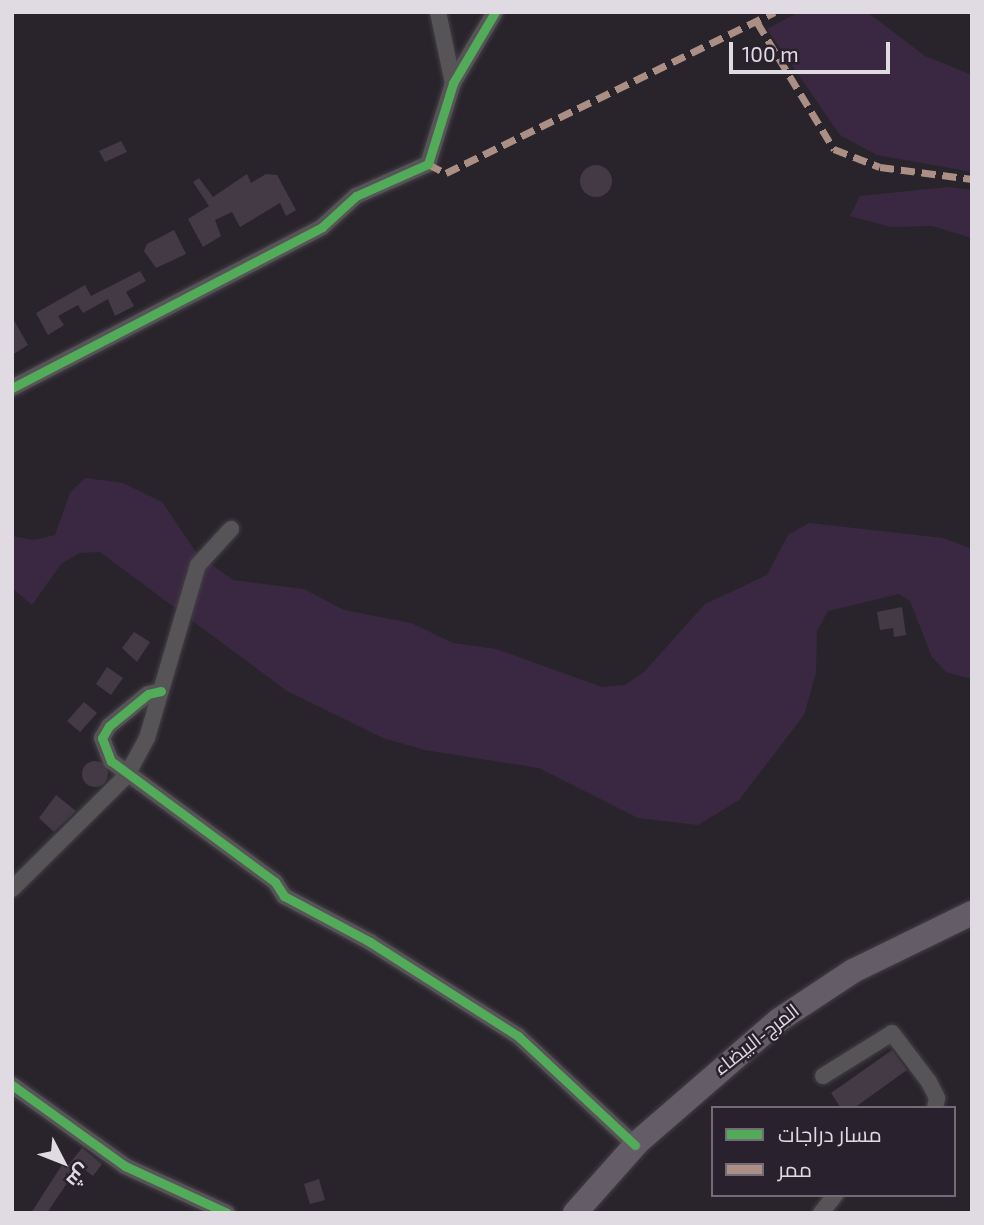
<!DOCTYPE html>
<html>
<head>
<meta charset="utf-8">
<style>
	body { margin:0 }
	#map { position:relative; width:984px; height:1225px; overflow:hidden; background:#29242b; font-family:"Exo 2",Cairo,sans-serif }
	div>[style] { position:absolute }
	[style*='--x'] { left:calc(var(--x)*1px); top:calc(var(--y)*1px); width:calc(var(--w)*1px); rotate:calc(var(--a)*1deg) }
	.green>* { inset:0; background:#3a2842 }
	.building>* { inset:0; background:#433a46 }
	.round { border-radius:50% }
	.roads { filter:drop-shadow(0 0 2px #433f45) drop-shadow(0 0 2px #433f45) }
	.minor>* { height:16px; margin:-8px; padding:0 8px; transform-origin:8px; border-radius:8px; background:#575458 }
	.highway>* { height:24px; margin:-12px; padding:0 12px; transform-origin:12px; border-radius:12px; background:#645c67 }
	.quiet>* { height:7px; margin-top:-3.5px; transform-origin:0; background:repeating-linear-gradient(90deg,#ac8f84 0 14px,transparent 0 21px) }
	.cycleway>* { height:9px; margin:-4.5px; padding:0 4.5px; transform-origin:4.5px; border-radius:4.5px; background:#51ab58 }
	span { translate:-50% -50%; white-space:nowrap; text-align:center; line-height:1.15; -webkit-text-stroke:5px #2a212e; paint-order:stroke }
	.street-label { font-size:19px; color:#e0dae3 }
	.frame { position:absolute; inset:0; border:14px solid #e0dae3; pointer-events:none }
	.legend { position:absolute; left:711px; top:1106px; width:245px; height:91px; box-sizing:border-box; background:#2a212e; border:2px solid #736b76; margin:0; padding:9px 12px; list-style:none; font-size:21px; color:#e0dae3 }
	.legend li { display:flex; align-items:center; gap:14px; height:35px }
	.legend b { width:35px; border:2px solid #736b76 }
	.north { position:absolute; left:28px; top:1127px; width:70px; height:70px; -webkit-text-stroke:5px #2a212e; paint-order:stroke; rotate:132deg; font-size:19px; font-weight:700; line-height:28px; text-align:center; color:#e0dae3 }
	.north::after { content:''; display:block; margin:auto; width:24px; height:32px; background:#e0dae3; clip-path:polygon(50% 0,100% 100%,50% 72%,0 100%) }
	.scale { position:absolute; left:729px; top:42px; width:161px; height:32px; box-sizing:border-box; border:4px solid #e0dae3; border-top:0; padding-left:9px; font-size:21px; line-height:24px; white-space:nowrap; color:#e0dae3; -webkit-text-stroke:5px #2a212e; paint-order:stroke }
</style>
</head>
<body>
<div id="map">
	<div class="green">
		<div style="clip-path:polygon(799px 12px,867px 12px,925px 56px,972px 75px,972px 172px,877px 155px,840px 135px,767px 29px)"></div>
		<div style="clip-path:polygon(948px 187px,972px 190px,972px 238px,932px 226px,891px 227px,850px 216px,860px 196px)"></div>
		<div style="clip-path:polygon(85px 478px,123px 483px,162px 502px,198px 555px,233px 580px,304px 589px,344px 610px,411px 623px,453px 643px,496px 649px,602px 687px,625px 685px,644px 672px,705px 604px,767px 575px,788px 535px,809px 523px,943px 538px,972px 549px,972px 679px,946px 672px,932px 657px,910px 601px,899px 594px,828px 611px,817px 631px,816px 673px,804px 715px,739px 800px,698px 825px,638px 818px,539px 768px,425px 750px,383px 738px,287px 691px,100px 552px,79px 553px,61px 564px,32px 605px,12px 588px,12px 536px,34px 540px,55px 535px,70px 493px)"></div>
	</div>
	<div class="building">
		<div style="clip-path:polygon(121px 141px,127px 152px,105px 162px,99px 151px)"></div>
		<div class="round" style="left:580px;top:165px;width:32px;height:32px"></div>
		<div style="clip-path:polygon(247px 174px,251px 183px,266px 174px,277px 175px,296px 210px,286px 216px,280px 203px,240px 227px,232px 212px,215px 220px,221px 236px,203px 247px,188px 219px,209px 206px,193px 182px,199px 178px,213px 197px)"></div>
		<div style="clip-path:polygon(174px 230px,186px 254px,156px 268px,144px 251px,147px 244px)"></div>
		<div style="clip-path:polygon(140px 271px,146px 281px,126px 292px,134px 306px,115px 316px,108px 299px,83px 313px,78px 305px,58px 316px,64px 325px,48px 335px,36px 313px,85px 285px,91px 296px)"></div>
		<div style="clip-path:polygon(12px 317px,28px 345px,12px 355px)"></div>
		<div style="clip-path:polygon(902px 607px,906px 635px,894px 637px,893px 628px,880px 630px,877px 612px)"></div>
		<div style="clip-path:polygon(134px 632px,150px 642px,137px 662px,122px 648px)"></div>
		<div style="clip-path:polygon(107px 667px,123px 678px,111px 695px,96px 684px)"></div>
		<div style="clip-path:polygon(84px 702px,97px 713px,80px 732px,67px 721px)"></div>
		<div class="round" style="left:82px;top:761px;width:26px;height:26px"></div>
		<div style="clip-path:polygon(56px 795px,76px 811px,54px 832px,39px 818px)"></div>
		<div style="clip-path:polygon(892px 1050px,907px 1070px,854px 1108px,841px 1108px,831px 1093px)"></div>
		<div style="clip-path:polygon(82px 1148px,102px 1164px,93px 1176px,79px 1165px,47px 1213px,31px 1213px,62px 1165px,66px 1168px)"></div>
		<div style="clip-path:polygon(319px 1179px,325px 1200px,310px 1204px,304px 1184px)"></div>
	</div>
	<div class="roads">
		<div class="minor">
			<div style="--x:438;--y:12;--w:73;--a:78.1"></div>
			<div style="--x:12;--y:388;--w:349;--a:-27.4"></div>
			<div style="--x:322;--y:227;--w:46;--a:-42.4"></div>
			<div style="--x:356;--y:196;--w:79;--a:-24"></div>
			<div style="--x:428;--y:164;--w:85;--a:-72.8"></div>
			<div style="--x:453;--y:83;--w:82;--a:-59.4"></div>
			<div style="--x:161;--y:691;--w:13;--a:167"></div>
			<div style="--x:148;--y:694;--w:50;--a:140.6"></div>
			<div style="--x:109;--y:726;--w:14;--a:120"></div>
			<div style="--x:102;--y:738;--w:25;--a:69"></div>
			<div style="--x:111;--y:761;--w:204;--a:36.4"></div>
			<div style="--x:275;--y:882;--w:17;--a:57"></div>
			<div style="--x:284;--y:896;--w:98;--a:28.1"></div>
			<div style="--x:370;--y:942;--w:175;--a:32.4"></div>
			<div style="--x:518;--y:1036;--w:160;--a:43"></div>
			<div style="--x:12;--y:889;--w:162;--a:-44.7"></div>
			<div style="--x:127;--y:775;--w:42;--a:-61.6"></div>
			<div style="--x:147;--y:738;--w:180;--a:-73.6"></div>
			<div style="--x:198;--y:565;--w:49;--a:-47.5"></div>
			<div style="--x:823;--y:1076;--w:81;--a:-31.9"></div>
			<div style="--x:892;--y:1033;--w:61;--a:52.9"></div>
			<div style="--x:929;--y:1082;--w:18;--a:63"></div>
			<div style="--x:937;--y:1098;--w:10;--a:101"></div>
			<div style="--x:12;--y:1085;--w:139;--a:35.6"></div>
			<div style="--x:125;--y:1166;--w:112;--a:24.7"></div>
			<div style="--x:821;--y:1213;--w:23;--a:-52"></div>
		</div>
		<div class="highway">
			<div style="--x:575;--y:1213;--w:95;--a:-48.4"></div>
			<div style="--x:638;--y:1142;--w:186;--a:-40.9"></div>
			<div style="--x:779;--y:1020;--w:89;--a:-33.5"></div>
			<div style="--x:853;--y:971;--w:132;--a:-26"></div>
		</div>
	</div>
	<div class="quiet">
		<div style="--x:757;--y:22;--w:149;--a:58.8"></div>
		<div style="--x:834;--y:149;--w:49;--a:21.4"></div>
		<div style="--x:880;--y:167;--w:93;--a:7.4"></div>
		<div style="--x:428;--y:164;--w:20;--a:27"></div>
		<div style="--x:446;--y:173;--w:366;--a:-26.1"></div>
	</div>
	<div class="cycleway">
		<div style="--x:12;--y:388;--w:349;--a:-27.4"></div>
		<div style="--x:322;--y:227;--w:46;--a:-42.4"></div>
		<div style="--x:356;--y:196;--w:79;--a:-24"></div>
		<div style="--x:428;--y:164;--w:85;--a:-72.8"></div>
		<div style="--x:453;--y:83;--w:82;--a:-59.4"></div>
		<div style="--x:161;--y:691;--w:13;--a:167"></div>
		<div style="--x:148;--y:694;--w:50;--a:140.6"></div>
		<div style="--x:109;--y:726;--w:14;--a:120"></div>
		<div style="--x:102;--y:738;--w:25;--a:69"></div>
		<div style="--x:111;--y:761;--w:204;--a:36.4"></div>
		<div style="--x:275;--y:882;--w:17;--a:57"></div>
		<div style="--x:284;--y:896;--w:98;--a:28.1"></div>
		<div style="--x:370;--y:942;--w:175;--a:32.4"></div>
		<div style="--x:518;--y:1036;--w:160;--a:43"></div>
		<div style="--x:12;--y:1085;--w:139;--a:35.6"></div>
		<div style="--x:125;--y:1166;--w:112;--a:24.7"></div>
	</div>
	<div class="street-label">
		<span style="left:756px;top:1039px;rotate:-38deg">المرج-البيضاء</span>
	</div>
	<div class="frame"></div>
	<ul class="legend">
	<li><b style="height:9px;background:#51ab58"></b>مسار دراجات</li>
	<li><b style="height:9px;background:#ac8f84"></b>ممر</li>
	</ul>
	<div class="north">ش</div>
	<div class="scale">100 m</div>
</div>
</body>
</html>
